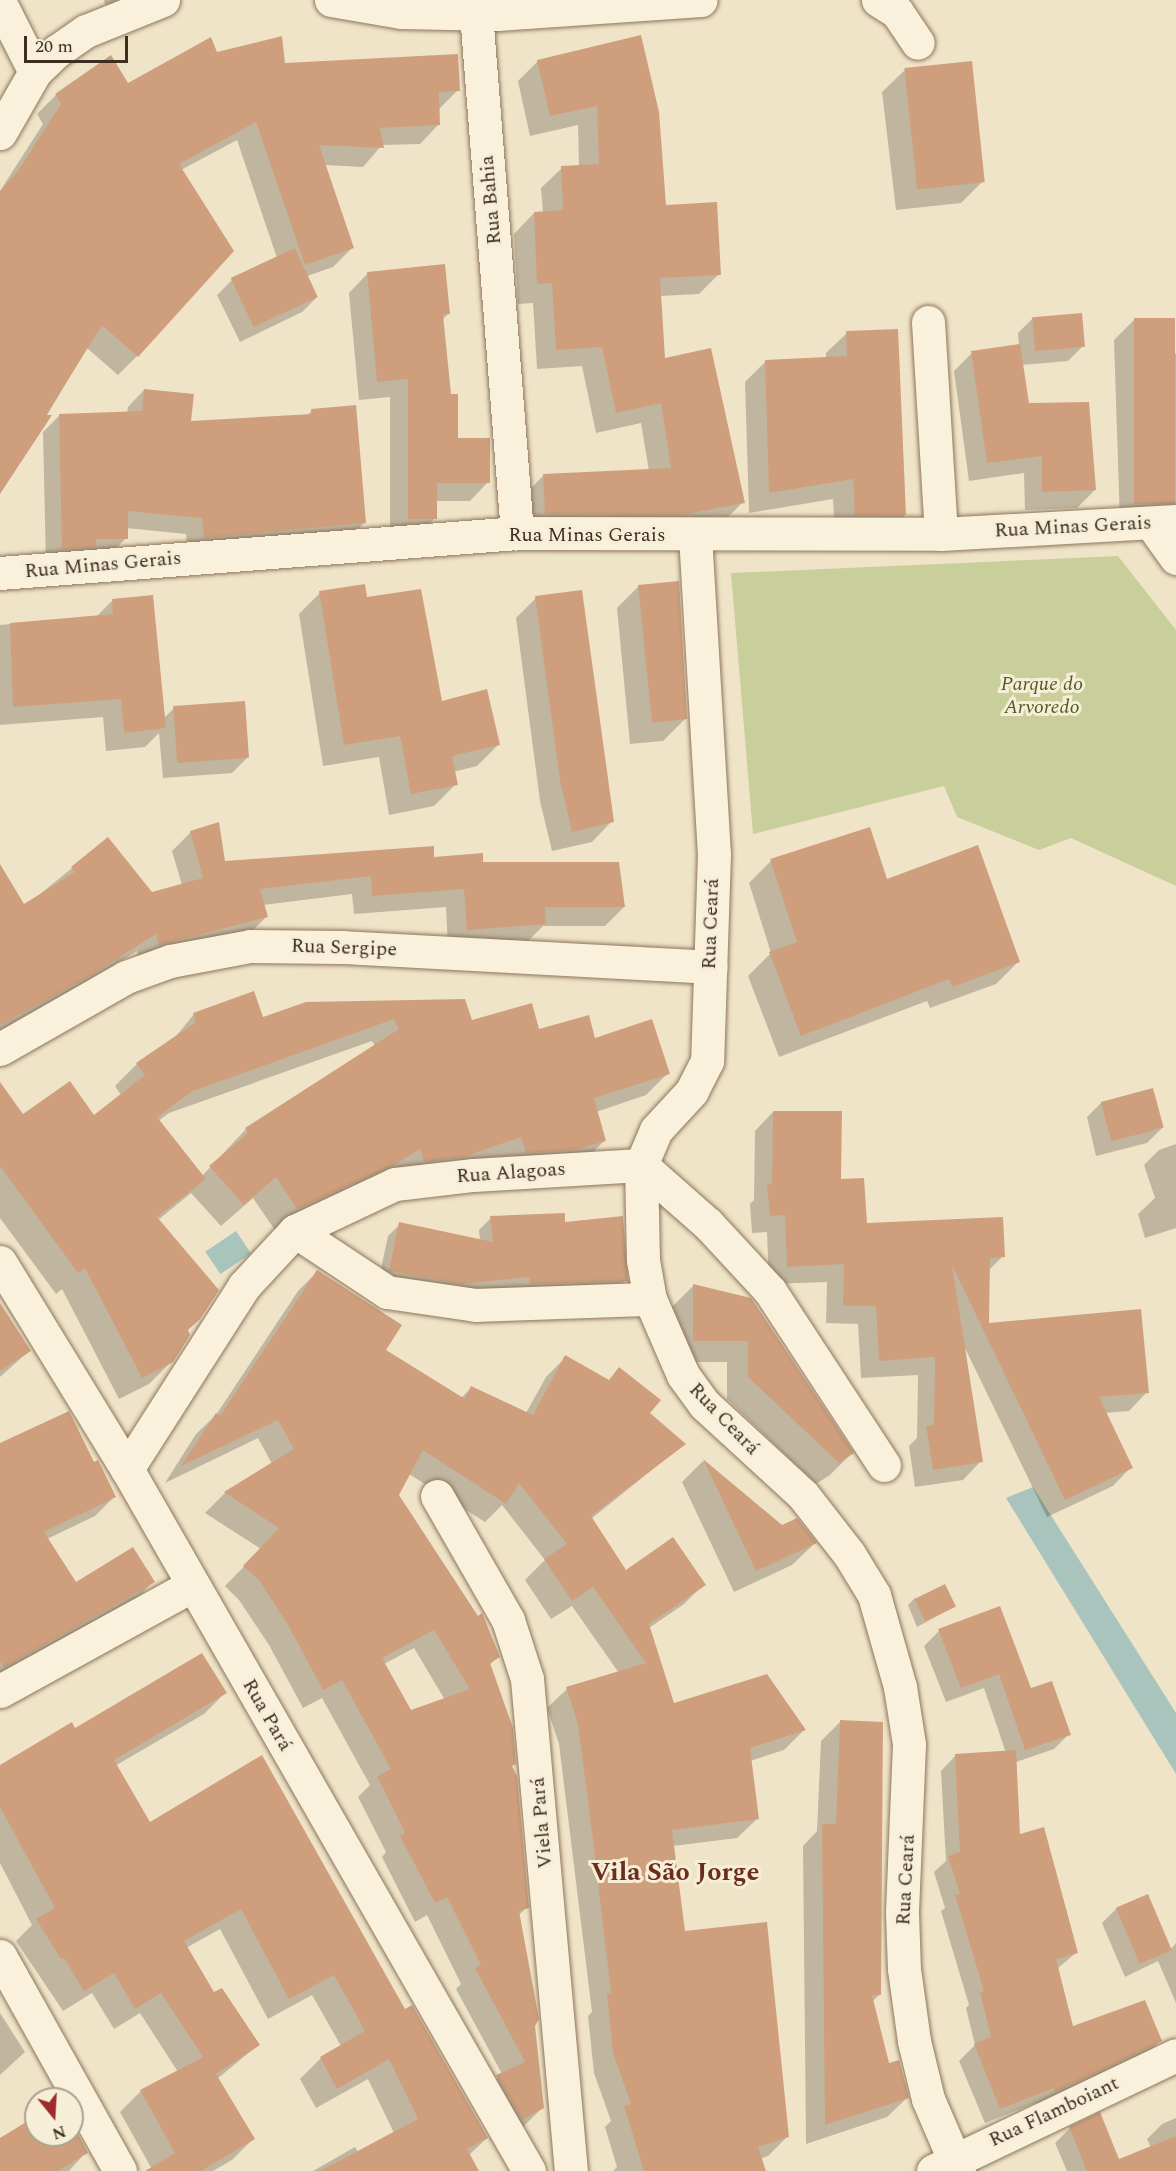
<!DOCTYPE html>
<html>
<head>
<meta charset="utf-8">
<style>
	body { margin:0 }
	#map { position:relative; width:1176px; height:2171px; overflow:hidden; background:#f0e4c8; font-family:Spectral,serif }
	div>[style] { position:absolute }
	.green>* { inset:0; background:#c9cf9b }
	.water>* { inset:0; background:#a9c4bc; transform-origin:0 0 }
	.shadow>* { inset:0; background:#0003 }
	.building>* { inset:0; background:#cf9f7d; transform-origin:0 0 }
	.roads { filter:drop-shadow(0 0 2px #8d765c) drop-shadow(0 0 2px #8d765c) }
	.minor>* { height:33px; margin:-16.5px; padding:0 16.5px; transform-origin:16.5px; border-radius:16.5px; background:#faf1dc }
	span { translate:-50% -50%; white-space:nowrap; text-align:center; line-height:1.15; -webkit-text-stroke:6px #f7eed8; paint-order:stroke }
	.street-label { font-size:20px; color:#3d2e20 }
	.park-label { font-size:20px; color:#4d5a26; font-style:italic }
	.district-label { font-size:26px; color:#6b2e1e; font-weight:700 }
	.north { position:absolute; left:24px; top:2087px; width:60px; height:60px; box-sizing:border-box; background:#f7eed8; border:2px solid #ada18e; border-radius:50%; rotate:162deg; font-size:16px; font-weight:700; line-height:24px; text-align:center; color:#3d2e20 }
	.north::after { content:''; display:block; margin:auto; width:21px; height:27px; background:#9e2a2b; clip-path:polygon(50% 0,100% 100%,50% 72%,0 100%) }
	.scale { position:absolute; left:24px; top:36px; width:104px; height:27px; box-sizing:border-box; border:3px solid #3d2e20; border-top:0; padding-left:8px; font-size:18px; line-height:21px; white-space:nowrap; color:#3d2e20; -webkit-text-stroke:4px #f7eed8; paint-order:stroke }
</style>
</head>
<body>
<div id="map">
	<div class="green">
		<div style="clip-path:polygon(1118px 556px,1176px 630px,1176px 886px,1071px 838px,1039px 850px,957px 817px,944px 786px,753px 834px,731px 573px)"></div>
	</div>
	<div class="water">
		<div style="left:236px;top:1231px;width:27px;height:37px;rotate:56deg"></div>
		<div style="clip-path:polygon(1033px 1487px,1176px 1713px,1176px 1774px,1006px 1498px)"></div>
	</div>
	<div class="shadow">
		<div style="clip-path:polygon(104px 0,130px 0,105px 5px)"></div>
		<div style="clip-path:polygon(640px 37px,665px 206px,719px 274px,699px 294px,659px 296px,663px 359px,743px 502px,723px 522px,525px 534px,523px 496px,544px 475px,649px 471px,641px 423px,596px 433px,582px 366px,537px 369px,533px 303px,518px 304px,514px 234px,534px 213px,543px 213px,541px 188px,562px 168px,579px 167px,578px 125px,530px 136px,518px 81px,538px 61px)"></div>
		<div style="clip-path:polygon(217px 54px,458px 90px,438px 110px,439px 124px,420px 144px,382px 145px,363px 167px,324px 165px,352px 248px,333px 267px,307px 276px,317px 297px,302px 312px,240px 342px,217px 295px,232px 280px,277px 258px,237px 140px,181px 170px,137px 356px,118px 375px,87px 348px,15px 469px,0 483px,0 191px,43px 124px,37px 114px,56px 95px,128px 85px)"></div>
		<div style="clip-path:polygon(905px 70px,983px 181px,961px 203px,896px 210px,882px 92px)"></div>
		<div style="clip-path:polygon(367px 274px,448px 314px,442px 320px,456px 440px,488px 482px,470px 501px,435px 501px,435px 518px,417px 537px,390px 537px,390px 397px,359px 400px,349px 293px)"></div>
		<div style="clip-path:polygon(1033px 318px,1083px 346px,1068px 361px,1022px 365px,1027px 404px,1095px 490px,1077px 508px,1025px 510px,1024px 473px,969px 481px,954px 371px,972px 353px,1019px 346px,1018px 333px)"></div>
		<div style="clip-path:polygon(1134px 320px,1176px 354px,1176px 521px,1120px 523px,1114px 340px)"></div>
		<div style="clip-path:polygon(847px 333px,905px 515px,884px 535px,835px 535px,833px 499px,749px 513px,745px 382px,766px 361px,826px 359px,826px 353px)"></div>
		<div style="clip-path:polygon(144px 390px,189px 423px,307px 416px,312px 410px,364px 523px,348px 539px,188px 554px,186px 534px,126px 528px,126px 538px,110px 555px,46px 565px,43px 432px,59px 416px,127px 413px,128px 407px)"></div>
		<div style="clip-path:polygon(639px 586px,686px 718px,663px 741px,630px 744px,617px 608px)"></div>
		<div style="clip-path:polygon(320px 593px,366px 599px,441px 703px,499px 744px,477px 766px,453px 772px,456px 784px,434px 806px,389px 815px,379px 757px,323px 766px,299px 614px)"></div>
		<div style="clip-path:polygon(536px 598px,612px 821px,592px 842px,552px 851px,540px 801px,516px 618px)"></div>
		<div style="clip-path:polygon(113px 600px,163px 719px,174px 708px,247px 758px,232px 773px,163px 778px,159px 733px,145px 747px,106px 751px,103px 717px,0 725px,0 625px,96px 617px)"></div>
		<div style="clip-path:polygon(191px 832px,223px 862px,433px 858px,482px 863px,624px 907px,605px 926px,543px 926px,526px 943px,448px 948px,446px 907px,354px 914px,352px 894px,263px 905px,266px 917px,247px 936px,140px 963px,137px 951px,0 1033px,0 867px,24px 907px,108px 839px,152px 893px,182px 885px,172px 851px)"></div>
		<div style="clip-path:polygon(771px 861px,886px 881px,1018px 962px,996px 984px,930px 1008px,927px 1001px,779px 1057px,748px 976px,771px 953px,749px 883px)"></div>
		<div style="clip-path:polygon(evenodd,306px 1004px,594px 1040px,668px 1073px,646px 1095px,596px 1112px,604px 1141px,582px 1163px,504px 1175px,275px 1230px,253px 1198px,221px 1226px,191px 1193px,158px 1220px,187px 1331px,172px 1361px,149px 1384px,119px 1399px,62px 1289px,56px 1294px,0 1218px,0 1117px,94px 1117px,121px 1095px,115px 1086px,137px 1064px,173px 1040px,194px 1014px,262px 1019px,306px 1004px,372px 1041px,375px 1046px,246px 1129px,202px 1176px,158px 1121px,169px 1113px,372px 1041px)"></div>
		<div style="clip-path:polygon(1102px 1102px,1162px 1128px,1147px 1143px,1096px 1156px,1087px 1117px)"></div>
		<div style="clip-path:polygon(773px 1112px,839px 1181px,866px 1225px,1003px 1256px,988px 1271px,988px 1325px,1147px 1392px,1129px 1411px,1105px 1413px,1131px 1467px,1113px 1486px,1047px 1517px,964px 1346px,981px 1461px,963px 1480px,915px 1487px,909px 1446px,917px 1438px,918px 1375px,861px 1378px,858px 1324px,826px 1323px,827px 1282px,769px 1284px,767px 1232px,752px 1233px,750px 1204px,754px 1200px,755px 1131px)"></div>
		<div style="clip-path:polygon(1176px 1144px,1176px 1228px,1145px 1238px,1138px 1214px,1155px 1198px,1144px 1165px,1159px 1150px)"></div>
		<div style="clip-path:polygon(491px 1218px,564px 1223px,626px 1280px,614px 1293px,449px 1296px,378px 1283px,388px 1236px,400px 1224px,480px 1241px,479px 1230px)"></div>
		<div style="clip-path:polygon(evenodd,317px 1272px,384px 1350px,461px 1398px,471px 1388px,526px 1413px,546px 1377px,566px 1357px,608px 1381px,620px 1369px,647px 1414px,684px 1444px,591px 1519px,626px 1572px,704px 1584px,684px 1604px,649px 1628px,673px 1705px,804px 1730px,784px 1750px,750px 1761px,757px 1819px,737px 1838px,673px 1846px,683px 1932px,788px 2136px,768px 2156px,755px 2161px,744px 2171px,613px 2171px,617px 2167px,605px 2127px,611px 2121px,594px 2073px,588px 2016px,592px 2012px,559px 1744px,547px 1708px,567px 1689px,619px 1673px,572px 1606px,551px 1619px,525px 1580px,545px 1560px,502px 1505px,485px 1522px,409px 1474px,398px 1495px,498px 1656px,489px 1666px,514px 1764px,511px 1767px,527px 1907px,519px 1915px,543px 2107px,523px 2127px,477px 2096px,502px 2074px,456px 1989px,461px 1984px,427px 1915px,415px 1922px,382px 1857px,386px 1852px,358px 1797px,370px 1785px,322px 1698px,303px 1708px,269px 1645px,239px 1600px,225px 1586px,261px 1549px,205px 1513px,225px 1493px,272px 1464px,258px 1438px,165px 1483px,196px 1434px,216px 1415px,298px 1291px,317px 1272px,414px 1648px,445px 1700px,410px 1712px,384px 1664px,414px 1648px)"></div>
		<div style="clip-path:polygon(694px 1285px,750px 1299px,852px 1453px,830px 1475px,816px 1484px,727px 1399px,727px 1362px,671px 1362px,672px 1307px)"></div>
		<div style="clip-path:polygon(0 1306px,29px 1351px,0 1377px)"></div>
		<div style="clip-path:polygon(0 1445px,93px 1464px,114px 1497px,95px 1516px,47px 1539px,76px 1584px,153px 1582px,134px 1601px,0 1678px)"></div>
		<div style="clip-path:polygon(703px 1461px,781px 1527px,815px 1543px,792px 1565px,734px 1592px,682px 1482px)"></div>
		<div style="clip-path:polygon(915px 1598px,954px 1607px,917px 1627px,908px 1605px)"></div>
		<div style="clip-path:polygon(939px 1631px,1030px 1690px,1069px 1734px,1054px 1749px,1016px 1762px,1019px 1836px,1077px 1952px,1057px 1969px,1072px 2028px,1160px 2041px,1145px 2056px,1040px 2106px,1038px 2102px,985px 2123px,959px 2061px,975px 2045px,966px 2008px,969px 2005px,941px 1911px,945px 1908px,934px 1872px,946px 1861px,941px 1771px,956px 1755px,1006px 1753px,984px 1688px,946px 1702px,924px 1646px)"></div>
		<div style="clip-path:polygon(225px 1693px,204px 1714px,115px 1766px,150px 1824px,404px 2011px,487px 2138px,469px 2155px,477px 2171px,313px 2171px,355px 2147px,358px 2152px,394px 2133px,368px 2079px,316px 2108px,300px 2079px,321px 2058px,341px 2046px,312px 1995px,268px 2019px,220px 1929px,186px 1948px,214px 1994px,258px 2045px,217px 2079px,253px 2139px,232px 2160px,213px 2171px,153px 2171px,120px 2112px,141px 2091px,178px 2072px,140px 2013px,114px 2029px,92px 1993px,63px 2011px,16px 1941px,32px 1925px,0 1863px,0 1767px,75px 1730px)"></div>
		<div style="clip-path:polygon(841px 1721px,880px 1994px,872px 2002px,888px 2065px,907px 2098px,887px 2117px,806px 2144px,803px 1846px,817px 1831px,821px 1741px)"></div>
		<div style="clip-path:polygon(1117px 1908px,1170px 1950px,1176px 1943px,1176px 2003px,1158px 1961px,1125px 1977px,1102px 1923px)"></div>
		<div style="clip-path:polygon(0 2013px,25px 2052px,0 2075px)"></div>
		<div style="clip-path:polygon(36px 2118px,36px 2135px,72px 2135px,72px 2127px,86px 2152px,69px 2171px,0 2171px,0 2140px)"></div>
		<div style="clip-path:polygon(1176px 2118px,1176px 2171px,1067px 2171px,1055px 2143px,1070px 2128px,1119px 2163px,1151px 2148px,1147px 2139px,1162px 2124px)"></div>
	</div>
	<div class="building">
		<div style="clip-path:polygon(641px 35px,659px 112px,666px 205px,717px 202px,721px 275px,660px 278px,665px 358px,711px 348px,745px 503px,681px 515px,545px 514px,543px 474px,671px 468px,661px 403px,616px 413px,602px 347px,556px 350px,552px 283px,537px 284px,534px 212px,563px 210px,561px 166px,599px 164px,597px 106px,550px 116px,537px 60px)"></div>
		<div style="clip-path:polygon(282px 36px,285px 63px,458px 54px,460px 91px,439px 92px,440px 125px,380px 128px,384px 148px,319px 145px,354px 248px,305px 265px,256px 122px,179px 164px,234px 251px,138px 357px,102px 325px,46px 415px,52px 415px,0 494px,0 191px,18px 171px,61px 104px,55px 94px,111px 55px,128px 83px,211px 37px,217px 52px)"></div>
		<div style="left:972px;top:61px;width:122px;height:68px;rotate:84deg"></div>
		<div style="left:295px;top:248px;width:54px;height:71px;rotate:65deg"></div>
		<div style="clip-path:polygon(445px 264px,450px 314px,443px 315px,451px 394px,458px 394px,458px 438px,490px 438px,490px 483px,437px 483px,437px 519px,408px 519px,408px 379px,377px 382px,367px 272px)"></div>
		<div style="left:1082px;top:313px;width:34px;height:50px;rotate:85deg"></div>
		<div style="left:1134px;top:318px;width:41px;height:186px"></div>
		<div style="clip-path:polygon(898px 329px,906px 515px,855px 515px,853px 479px,769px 493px,765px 360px,847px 356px,846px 331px)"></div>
		<div style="clip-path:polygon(1020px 344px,1029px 403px,1089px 402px,1096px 490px,1042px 492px,1042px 456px,987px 463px,971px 351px)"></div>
		<div style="clip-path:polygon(144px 389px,194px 394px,191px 421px,312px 414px,311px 409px,356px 405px,366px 523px,204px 538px,202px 518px,128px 511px,128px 539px,96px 539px,96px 547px,62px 549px,59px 414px,142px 411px)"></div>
		<div style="clip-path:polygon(679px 581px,687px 719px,652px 723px,638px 585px)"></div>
		<div style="clip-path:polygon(365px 584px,367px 597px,421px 589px,442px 701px,487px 689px,500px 745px,452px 756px,458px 785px,411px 794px,400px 736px,344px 745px,319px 591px)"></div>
		<div style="clip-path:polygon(582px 590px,614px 822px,572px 832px,560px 780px,535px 596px)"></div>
		<div style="clip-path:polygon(153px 595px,166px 728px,124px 733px,121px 699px,13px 707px,10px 623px,113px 614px,112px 599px)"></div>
		<div style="left:245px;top:701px;width:57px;height:72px;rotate:86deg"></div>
		<div style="clip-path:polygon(219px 822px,225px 861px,434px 846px,434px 857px,483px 853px,483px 862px,619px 862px,625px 907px,545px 907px,546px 924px,467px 930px,464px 889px,372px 896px,371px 876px,260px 889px,268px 917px,159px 945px,156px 934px,91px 975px,0 1025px,0 864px,24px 904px,75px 872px,71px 867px,108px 837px,152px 892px,203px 878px,190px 831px)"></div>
		<div style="clip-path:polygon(870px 827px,887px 879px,978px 845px,1020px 962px,952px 987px,949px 979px,801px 1036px,769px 952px,797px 942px,770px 859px)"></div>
		<div style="clip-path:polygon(254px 991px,263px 1017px,306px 1002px,465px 999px,472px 1020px,532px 1003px,539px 1029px,589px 1015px,595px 1038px,652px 1019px,670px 1074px,594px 1098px,606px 1141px,574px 1150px,526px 1153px,521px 1137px,463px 1157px,424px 1162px,420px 1149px,394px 1165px,297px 1209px,276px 1177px,244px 1205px,209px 1166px,248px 1133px,245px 1128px,399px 1029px,394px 1019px,193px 1091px,157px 1117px,206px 1179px,157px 1217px,219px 1290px,200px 1319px,188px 1330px,190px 1335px,173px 1362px,142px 1378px,85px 1268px,78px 1273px,0 1166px,0 1082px,23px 1114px,70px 1081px,94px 1115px,145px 1075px,136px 1063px,196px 1022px,193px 1013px)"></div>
		<div style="left:1153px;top:1088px;width:41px;height:54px;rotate:75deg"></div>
		<div style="clip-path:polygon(773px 1111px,842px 1111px,841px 1179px,864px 1178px,867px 1223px,1003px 1217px,1005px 1257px,990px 1258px,989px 1323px,1141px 1309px,1149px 1393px,1099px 1397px,1133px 1468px,1065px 1500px,952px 1265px,983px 1462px,933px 1470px,926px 1426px,934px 1425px,935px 1357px,879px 1361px,876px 1306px,843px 1306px,844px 1264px,787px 1267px,785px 1215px,770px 1216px,767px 1185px,772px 1184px)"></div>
		<div style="clip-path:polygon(565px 1213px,565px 1222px,623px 1216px,628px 1281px,530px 1284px,530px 1277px,462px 1284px,389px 1271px,399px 1222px,493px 1242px,490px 1216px)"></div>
		<div style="clip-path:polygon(evenodd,317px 1270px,402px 1325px,386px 1350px,465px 1399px,471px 1386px,533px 1415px,565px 1355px,609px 1380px,619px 1367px,661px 1400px,650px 1413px,686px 1444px,591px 1516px,626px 1570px,673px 1537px,706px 1585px,649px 1624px,674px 1703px,767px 1674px,806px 1730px,750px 1748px,759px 1819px,672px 1830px,685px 1931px,767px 1922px,789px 2137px,758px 2147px,766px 2171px,644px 2171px,624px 2106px,631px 2104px,613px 2053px,607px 1994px,611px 1993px,593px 1840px,578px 1724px,566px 1687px,646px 1663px,593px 1587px,572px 1601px,544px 1559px,567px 1544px,519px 1483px,506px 1504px,423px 1450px,399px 1495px,478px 1616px,482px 1613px,500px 1657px,490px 1663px,513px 1728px,516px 1764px,512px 1766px,517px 1776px,529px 1908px,519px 1911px,539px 2019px,535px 2026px,544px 2108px,522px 2120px,496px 2075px,525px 2062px,475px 1968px,481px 1965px,447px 1897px,435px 1903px,400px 1836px,405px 1833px,377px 1776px,391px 1769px,342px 1680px,323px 1690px,288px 1625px,259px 1580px,243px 1566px,279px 1528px,224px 1492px,294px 1449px,278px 1420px,181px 1466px,216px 1413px,220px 1416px,317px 1270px,434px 1630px,470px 1689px,411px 1710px,382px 1658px,434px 1630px)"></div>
		<div style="clip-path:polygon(693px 1284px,751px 1298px,854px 1453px,839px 1463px,748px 1377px,748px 1341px,693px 1341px)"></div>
		<div style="clip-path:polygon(0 1303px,31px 1351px,0 1371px)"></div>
		<div style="clip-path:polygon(69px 1411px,94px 1462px,98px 1460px,116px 1497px,44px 1532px,76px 1582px,133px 1547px,155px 1582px,4px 1667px,0 1661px,0 1443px)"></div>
		<div style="clip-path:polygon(703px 1459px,782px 1525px,797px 1518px,817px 1543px,756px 1571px)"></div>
		<div style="left:945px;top:1584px;width:25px;height:34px;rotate:64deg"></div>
		<div style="clip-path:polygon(1000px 1606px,1031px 1688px,1052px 1681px,1071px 1735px,1025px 1750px,999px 1674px,961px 1688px,938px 1629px)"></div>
		<div style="clip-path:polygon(202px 1653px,227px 1693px,114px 1760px,150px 1822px,262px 1755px,405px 2009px,412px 2005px,488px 2138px,467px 2149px,479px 2171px,320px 2171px,418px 2119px,389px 2059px,337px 2089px,320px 2057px,365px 2031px,334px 1975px,289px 1999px,241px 1909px,184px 1941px,214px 1992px,222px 1988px,260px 2045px,216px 2074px,255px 2139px,201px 2171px,145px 2171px,175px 2153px,140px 2090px,203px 2057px,161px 1993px,135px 2009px,114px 1973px,84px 1991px,64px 1958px,61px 1959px,36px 1919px,55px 1908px,0 1807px,0 1765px,72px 1722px,75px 1728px)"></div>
		<div style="clip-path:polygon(840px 1720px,883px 1722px,881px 1995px,872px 1995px,889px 2063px,899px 2060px,909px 2098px,825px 2125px,822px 1824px,836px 1824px)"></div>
		<div style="clip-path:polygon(1016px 1750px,1020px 1834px,1044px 1827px,1078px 1953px,1056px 1959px,1073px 2026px,1145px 2000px,1162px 2041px,1055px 2092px,1054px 2088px,1000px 2109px,974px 2044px,991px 2037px,980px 1992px,984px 1991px,955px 1895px,960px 1894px,948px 1856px,960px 1852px,955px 1754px)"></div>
		<div style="left:1148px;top:1894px;width:61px;height:35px;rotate:67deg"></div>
		<div style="clip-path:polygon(1100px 2112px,1119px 2159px,1176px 2136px,1176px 2171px,1087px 2171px,1069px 2127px)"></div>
		<div style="clip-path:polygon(36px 2116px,36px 2135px,72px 2135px,72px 2123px,88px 2153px,58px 2171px,0 2171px,0 2138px)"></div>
	</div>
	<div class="roads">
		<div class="minor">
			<div style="left:331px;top:0;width:71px;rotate:9.7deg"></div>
			<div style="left:401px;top:12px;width:96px;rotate:1.2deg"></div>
			<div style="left:497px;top:14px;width:204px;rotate:-3.9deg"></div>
			<div style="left:878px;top:0;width:22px;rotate:32deg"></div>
			<div style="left:897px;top:12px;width:37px;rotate:56deg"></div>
			<div style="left:0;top:3px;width:77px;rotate:63.1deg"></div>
			<div style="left:476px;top:13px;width:522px;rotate:85.49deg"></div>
			<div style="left:0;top:133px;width:70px;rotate:-60.2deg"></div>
			<div style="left:35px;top:72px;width:30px;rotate:-44deg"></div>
			<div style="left:57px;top:51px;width:35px;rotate:-35deg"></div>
			<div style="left:86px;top:31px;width:83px;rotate:-21.9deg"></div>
			<div style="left:928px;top:322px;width:212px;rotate:86.5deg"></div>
			<div style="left:1151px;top:523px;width:43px;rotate:54.5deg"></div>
			<div style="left:695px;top:535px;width:320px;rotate:86.6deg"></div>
			<div style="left:714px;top:854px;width:207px;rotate:91.9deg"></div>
			<div style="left:707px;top:1061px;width:34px;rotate:117deg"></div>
			<div style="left:692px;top:1091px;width:53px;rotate:132.7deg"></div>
			<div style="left:656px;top:1130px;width:38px;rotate:113deg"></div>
			<div style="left:641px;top:1165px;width:95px;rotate:88.8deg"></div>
			<div style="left:643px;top:1260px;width:40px;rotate:80deg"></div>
			<div style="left:650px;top:1299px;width:83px;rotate:66.5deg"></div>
			<div style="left:683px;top:1375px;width:36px;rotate:54deg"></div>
			<div style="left:704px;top:1404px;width:134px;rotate:42.6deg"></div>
			<div style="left:803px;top:1495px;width:75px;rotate:52.1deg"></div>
			<div style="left:849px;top:1554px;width:48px;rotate:58.6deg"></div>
			<div style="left:874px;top:1595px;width:96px;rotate:74.2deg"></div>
			<div style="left:900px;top:1687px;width:58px;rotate:81deg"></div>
			<div style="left:909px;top:1744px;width:169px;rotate:92.4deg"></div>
			<div style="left:902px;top:1913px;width:56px;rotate:88deg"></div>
			<div style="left:904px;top:1969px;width:73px;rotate:82.1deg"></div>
			<div style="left:914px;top:2041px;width:60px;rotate:76.4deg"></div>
			<div style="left:928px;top:2099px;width:78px;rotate:66.7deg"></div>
			<div style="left:0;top:573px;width:519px;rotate:-4.42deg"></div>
			<div style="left:517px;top:533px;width:424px;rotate:0.1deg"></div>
			<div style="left:941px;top:534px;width:235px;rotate:-3.2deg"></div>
			<div style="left:0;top:1049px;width:145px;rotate:-29.7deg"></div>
			<div style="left:126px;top:977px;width:47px;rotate:-20deg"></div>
			<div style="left:170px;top:961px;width:81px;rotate:-10.6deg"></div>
			<div style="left:250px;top:946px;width:92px;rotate:0.6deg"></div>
			<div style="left:342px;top:947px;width:369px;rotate:3.1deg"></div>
			<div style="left:295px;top:1231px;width:110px;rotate:33.5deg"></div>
			<div style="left:387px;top:1292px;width:90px;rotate:8.3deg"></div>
			<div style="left:476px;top:1305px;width:174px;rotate:-2deg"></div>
			<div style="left:0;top:1262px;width:243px;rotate:58.5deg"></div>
			<div style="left:127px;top:1469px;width:809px;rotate:60.2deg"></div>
			<div style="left:127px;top:1469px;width:217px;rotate:-57.4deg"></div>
			<div style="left:244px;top:1286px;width:75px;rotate:-47.2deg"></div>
			<div style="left:295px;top:1231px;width:110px;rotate:-25.2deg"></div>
			<div style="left:395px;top:1184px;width:79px;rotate:-6.6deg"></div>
			<div style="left:473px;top:1175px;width:168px;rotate:-3.4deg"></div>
			<div style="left:641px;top:1165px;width:89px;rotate:41.4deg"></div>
			<div style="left:708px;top:1224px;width:91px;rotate:47.2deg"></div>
			<div style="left:770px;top:1291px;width:208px;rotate:56.8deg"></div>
			<div style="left:437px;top:1496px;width:143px;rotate:60.2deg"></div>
			<div style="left:508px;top:1620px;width:62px;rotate:72.1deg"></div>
			<div style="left:527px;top:1679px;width:494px;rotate:84.9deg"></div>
			<div style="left:0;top:1691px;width:220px;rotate:-28.8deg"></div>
			<div style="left:0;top:1956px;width:246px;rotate:60.8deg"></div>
			<div style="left:933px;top:2171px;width:269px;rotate:-25.5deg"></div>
		</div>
	</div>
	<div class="street-label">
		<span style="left:491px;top:200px;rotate:-95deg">Rua Bahia</span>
		<span style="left:1073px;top:527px;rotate:-3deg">Rua Minas Gerais</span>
		<span style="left:587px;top:535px">Rua Minas Gerais</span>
		<span style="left:103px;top:565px;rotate:-5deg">Rua Minas Gerais</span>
		<span style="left:711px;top:924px;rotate:-88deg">Rua Ceará</span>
		<span style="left:344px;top:948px;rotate:2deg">Rua Sergipe</span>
		<span style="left:511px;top:1173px;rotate:-4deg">Rua Alagoas</span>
		<span style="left:724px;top:1419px;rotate:46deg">Rua Ceará</span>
		<span style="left:267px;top:1715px;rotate:60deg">Rua Pará</span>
		<span style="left:542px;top:1823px;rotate:-95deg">Viela Pará</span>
		<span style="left:906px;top:1880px;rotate:-87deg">Rua Ceará</span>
		<span style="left:1054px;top:2112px;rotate:-25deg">Rua Flamboiant</span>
	</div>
	<div class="park-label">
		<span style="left:1042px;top:696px">Parque do<br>Arvoredo</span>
	</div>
	<div class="district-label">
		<span style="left:675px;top:1873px">Vila São Jorge</span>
	</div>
	<div class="north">N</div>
	<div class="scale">20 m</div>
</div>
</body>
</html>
